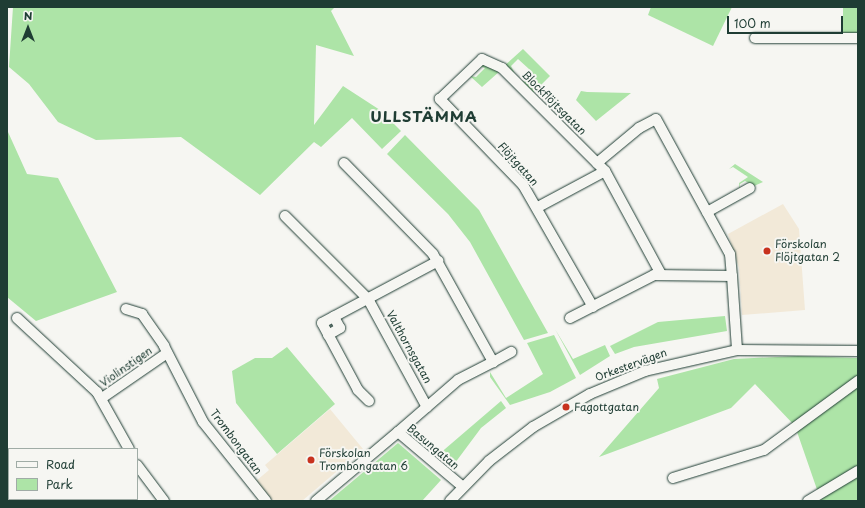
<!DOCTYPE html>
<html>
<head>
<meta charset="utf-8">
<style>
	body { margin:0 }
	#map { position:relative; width:865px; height:508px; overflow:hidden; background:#f6f6f2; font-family:"Playpen Sans",sans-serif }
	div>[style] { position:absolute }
	.built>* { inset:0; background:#f2e9d8 }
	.green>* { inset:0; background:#ade4a7; transform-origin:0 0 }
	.stream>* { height:2.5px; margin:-1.25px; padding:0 1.25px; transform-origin:1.25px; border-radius:1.25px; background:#88d7e6 }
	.roads { filter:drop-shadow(0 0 1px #1f3d34) drop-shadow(0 0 1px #1f3d34) }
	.minor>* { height:10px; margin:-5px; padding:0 5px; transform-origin:5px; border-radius:5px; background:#f6f6f2 }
	.dots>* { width:11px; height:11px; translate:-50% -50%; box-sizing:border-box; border:2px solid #f6f6f2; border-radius:50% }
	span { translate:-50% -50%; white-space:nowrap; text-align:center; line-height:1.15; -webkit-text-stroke:4px #f6f6f2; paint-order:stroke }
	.street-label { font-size:11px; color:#1f3d34 }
	.poi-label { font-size:11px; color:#1f3d34 }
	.left { translate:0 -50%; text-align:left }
	.district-label { font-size:15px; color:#1f3d34; font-weight:700; letter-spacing:1px }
	.frame { position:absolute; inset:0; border:8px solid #1f3d34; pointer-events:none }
	.legend { position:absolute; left:8px; top:448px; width:130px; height:52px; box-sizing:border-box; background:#f6f6f2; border:1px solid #a0aca6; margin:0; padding:5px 7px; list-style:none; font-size:12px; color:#1f3d34 }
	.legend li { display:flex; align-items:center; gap:8px; height:20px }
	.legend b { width:20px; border:1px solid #a0aca6 }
	.north { position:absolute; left:8px; top:8px; width:40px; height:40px; -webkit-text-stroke:3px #f6f6f2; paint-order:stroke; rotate:0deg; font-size:11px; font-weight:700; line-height:16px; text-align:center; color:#1f3d34 }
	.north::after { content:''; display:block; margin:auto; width:14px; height:18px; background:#1f3d34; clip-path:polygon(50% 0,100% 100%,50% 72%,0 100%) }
	.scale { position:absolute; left:727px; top:16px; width:116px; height:18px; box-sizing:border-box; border:2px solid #1f3d34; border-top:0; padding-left:5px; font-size:12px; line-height:14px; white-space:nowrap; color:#1f3d34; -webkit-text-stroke:3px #f6f6f2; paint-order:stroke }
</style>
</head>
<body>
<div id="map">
	<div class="built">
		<div style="clip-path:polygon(783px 204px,799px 229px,805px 310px,742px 315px,739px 268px,728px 234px)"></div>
		<div style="clip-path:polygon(330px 409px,363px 449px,302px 501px,273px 501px,256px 481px,269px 470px,265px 465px)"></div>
	</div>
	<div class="green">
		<div style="clip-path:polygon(13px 7px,335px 7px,331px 11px,354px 56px,316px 45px,314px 125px,343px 86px,380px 110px,401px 131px,382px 149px,352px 118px,321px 147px,314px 142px,260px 195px,181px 137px,96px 140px,58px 122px,29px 84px,9px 67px)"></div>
		<div style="clip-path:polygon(651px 7px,732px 7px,713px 46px,648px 15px)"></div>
		<div style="left:843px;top:7px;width:15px;height:28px"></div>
		<div style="clip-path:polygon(523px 49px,550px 76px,532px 94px,519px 79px,525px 82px,533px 74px,529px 69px,518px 59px,511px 66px,515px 74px,504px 66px)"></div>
		<div style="clip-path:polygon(483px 64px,500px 71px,482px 87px,470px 76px,476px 77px,485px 68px,479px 66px)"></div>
		<div style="clip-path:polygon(581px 91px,587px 92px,631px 93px,596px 121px,576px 100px)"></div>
		<div style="clip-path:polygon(8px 132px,27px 174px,58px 178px,117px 292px,36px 321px,7px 297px)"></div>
		<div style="clip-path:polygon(405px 135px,479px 210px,548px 333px,524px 340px,470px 242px,448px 214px,387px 154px)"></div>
		<div style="clip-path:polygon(735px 164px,763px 182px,754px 186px,745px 181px,740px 184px,740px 190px,739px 183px,748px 177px,733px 167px,729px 169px)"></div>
		<div style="clip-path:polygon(725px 316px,727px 331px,634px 347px,615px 354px,610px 346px,658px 322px)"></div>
		<div style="clip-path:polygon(555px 329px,573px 359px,605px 345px,610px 356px,580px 375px)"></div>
		<div style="clip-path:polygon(554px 335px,576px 378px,550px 392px,510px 405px,490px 377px,490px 372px,506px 398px,543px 374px,527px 343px)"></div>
		<div style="clip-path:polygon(287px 347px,335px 404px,277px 454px,236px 403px,232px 371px,255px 358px,272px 358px)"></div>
		<div style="clip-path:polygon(798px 356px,858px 358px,858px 501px,821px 501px,795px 426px,755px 384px,731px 408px,599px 457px,659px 388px,657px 379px,734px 359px)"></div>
		<div style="clip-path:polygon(501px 401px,506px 408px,481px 428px,452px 467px,438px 455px)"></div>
		<div style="clip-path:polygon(398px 443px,441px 480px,422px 501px,329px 501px)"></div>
	</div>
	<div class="stream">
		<div style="left:7px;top:478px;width:4px;rotate:56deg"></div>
		<div style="left:21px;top:499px;width:3px;rotate:45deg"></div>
	</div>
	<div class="roads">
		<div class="minor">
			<div style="left:755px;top:38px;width:103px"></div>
			<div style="left:344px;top:163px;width:127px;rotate:45.6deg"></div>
			<div style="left:433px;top:254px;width:124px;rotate:60.9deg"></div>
			<div style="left:493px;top:362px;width:39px;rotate:153deg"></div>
			<div style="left:458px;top:380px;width:79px;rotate:139.1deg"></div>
			<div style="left:597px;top:163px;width:55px;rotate:-39.8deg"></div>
			<div style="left:639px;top:128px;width:19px;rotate:-28deg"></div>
			<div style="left:656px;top:119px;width:154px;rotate:61.3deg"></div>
			<div style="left:730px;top:254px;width:22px;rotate:85deg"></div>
			<div style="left:538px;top:207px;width:76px;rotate:-28.2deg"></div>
			<div style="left:605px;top:171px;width:117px;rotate:61.5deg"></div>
			<div style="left:707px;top:212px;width:49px;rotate:-29.2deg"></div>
			<div style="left:285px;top:216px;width:117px;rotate:45deg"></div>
			<div style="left:368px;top:299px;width:123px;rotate:61.4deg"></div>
			<div style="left:593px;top:307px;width:141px;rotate:-119.8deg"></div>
			<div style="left:523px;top:185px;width:120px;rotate:-134deg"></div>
			<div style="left:440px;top:99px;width:58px;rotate:-43.6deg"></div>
			<div style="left:482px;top:59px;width:22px;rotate:24deg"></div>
			<div style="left:502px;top:68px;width:146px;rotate:45deg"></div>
			<div style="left:126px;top:309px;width:17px;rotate:17deg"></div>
			<div style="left:142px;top:314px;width:39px;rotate:55deg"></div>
			<div style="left:164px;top:346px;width:85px;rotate:62.8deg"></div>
			<div style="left:203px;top:422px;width:101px;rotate:51.4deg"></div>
			<div style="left:17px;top:318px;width:109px;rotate:42.8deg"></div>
			<div style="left:97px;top:392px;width:65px;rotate:60.7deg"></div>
			<div style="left:570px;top:318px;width:94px;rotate:-27.1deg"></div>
			<div style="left:654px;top:275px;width:78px;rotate:0.7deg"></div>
			<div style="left:732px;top:276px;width:74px;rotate:86.1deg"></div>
			<div style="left:328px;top:335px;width:14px;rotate:-30deg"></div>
			<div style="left:340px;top:328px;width:13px;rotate:-119deg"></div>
			<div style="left:493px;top:362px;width:21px;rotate:-29deg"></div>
			<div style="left:102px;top:398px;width:79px;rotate:-34.7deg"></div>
			<div style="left:369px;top:401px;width:16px;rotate:-135deg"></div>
			<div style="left:358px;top:390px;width:76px;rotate:-118.2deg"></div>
			<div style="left:322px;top:323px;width:132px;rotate:-28.1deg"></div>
			<div style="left:137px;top:465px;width:45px;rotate:53.1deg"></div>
			<div style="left:673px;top:478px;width:95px;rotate:-17.1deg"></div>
			<div style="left:764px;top:450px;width:117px;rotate:-36.3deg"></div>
			<div style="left:316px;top:501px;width:107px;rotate:-40.1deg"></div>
			<div style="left:398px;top:432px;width:84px;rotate:40.2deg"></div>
			<div style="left:450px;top:501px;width:56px;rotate:-45.7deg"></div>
			<div style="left:489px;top:461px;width:56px;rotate:-37.7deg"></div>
			<div style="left:533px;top:427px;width:66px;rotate:-30.1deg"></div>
			<div style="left:590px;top:394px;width:60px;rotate:-22.7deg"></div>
			<div style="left:645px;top:371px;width:94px;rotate:-12.9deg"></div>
			<div style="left:737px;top:350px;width:121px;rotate:0.5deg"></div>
			<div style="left:808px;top:501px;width:58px;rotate:-31deg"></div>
		</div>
	</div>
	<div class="dots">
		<div style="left:767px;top:251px;background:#c8321e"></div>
		<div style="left:566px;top:407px;background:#c8321e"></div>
		<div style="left:311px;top:460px;background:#c8321e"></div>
	</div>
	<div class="street-label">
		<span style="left:554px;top:103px;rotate:45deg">Blockflöjtsgatan</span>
		<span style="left:518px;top:164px;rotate:48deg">Flöjtgatan</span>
		<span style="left:409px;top:347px;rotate:61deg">Valthornsgatan</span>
		<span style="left:631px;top:365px;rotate:-20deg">Orkestervägen</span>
		<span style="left:126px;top:367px;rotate:-35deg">Violinstigen</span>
		<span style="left:236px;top:442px;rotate:53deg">Trombongatan</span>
		<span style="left:433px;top:447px;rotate:40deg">Basungatan</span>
	</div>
	<div class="poi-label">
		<span class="left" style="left:775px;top:251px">Förskolan<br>Flöjtgatan 2</span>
		<span class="left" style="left:574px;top:407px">Fagottgatan</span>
		<span class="left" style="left:319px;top:460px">Förskolan<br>Trombongatan 6</span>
	</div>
	<div class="district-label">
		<span style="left:424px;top:116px">ULLSTÄMMA</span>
	</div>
	<div class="frame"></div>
	<ul class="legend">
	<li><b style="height:5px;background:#f6f6f2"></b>Road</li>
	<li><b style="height:11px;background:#ade4a7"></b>Park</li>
	</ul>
	<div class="north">N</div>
	<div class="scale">100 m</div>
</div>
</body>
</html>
